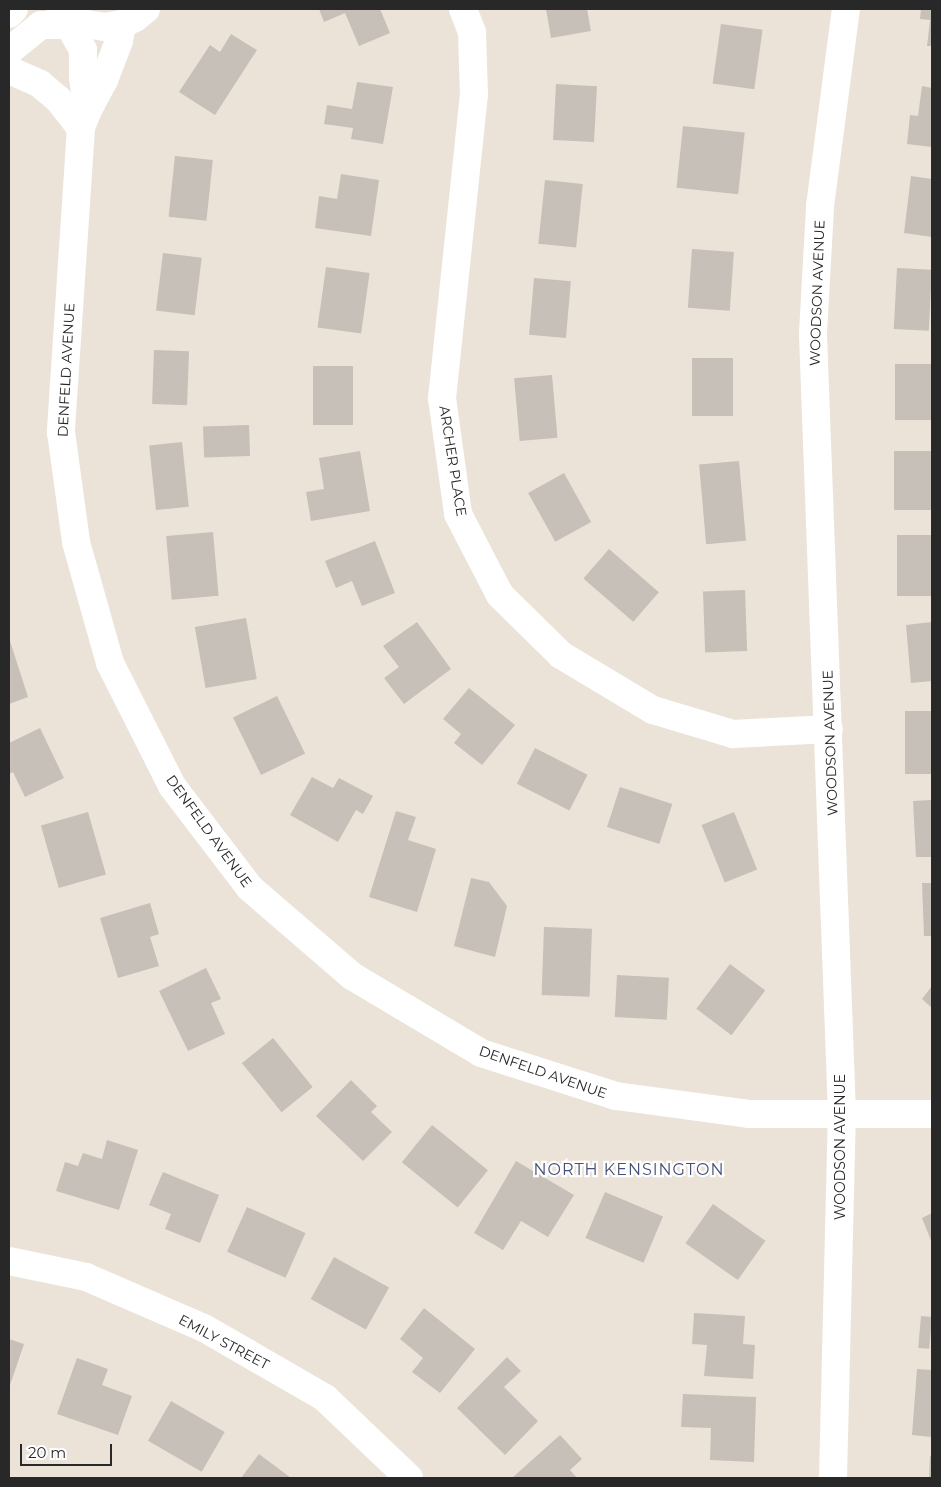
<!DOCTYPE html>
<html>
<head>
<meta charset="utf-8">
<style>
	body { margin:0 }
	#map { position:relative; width:941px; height:1487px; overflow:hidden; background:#ebe3d8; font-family:Montserrat,sans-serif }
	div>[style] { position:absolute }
	.building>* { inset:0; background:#c6c0b8; transform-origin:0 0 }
	.street>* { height:28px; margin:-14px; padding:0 14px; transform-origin:14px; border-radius:14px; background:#fff }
	.secondary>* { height:28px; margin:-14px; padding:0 14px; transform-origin:14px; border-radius:14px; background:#fff }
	span { translate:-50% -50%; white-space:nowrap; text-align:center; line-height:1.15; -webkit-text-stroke:4.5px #fff; paint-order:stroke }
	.street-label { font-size:14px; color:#282828 }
	.quarter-label { font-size:16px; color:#46507a; letter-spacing:1px }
	.frame { position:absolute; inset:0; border:10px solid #282828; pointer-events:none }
	.scale { position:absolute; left:20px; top:1444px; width:92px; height:22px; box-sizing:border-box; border:2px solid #282828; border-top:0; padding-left:6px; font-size:15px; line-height:18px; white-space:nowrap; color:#282828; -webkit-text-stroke:4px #fff; paint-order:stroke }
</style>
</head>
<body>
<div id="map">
	<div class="building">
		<div style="clip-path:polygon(319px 9px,380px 9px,390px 33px,359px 46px,345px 13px,324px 22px)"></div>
		<div style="clip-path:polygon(546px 9px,587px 9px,591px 31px,551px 38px)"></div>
		<div style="clip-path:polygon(921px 9px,932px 9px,932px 46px,927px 46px,930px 20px,920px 19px)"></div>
		<div style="left:721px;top:24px;width:42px;height:60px;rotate:8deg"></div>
		<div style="clip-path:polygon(231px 34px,257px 50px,215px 115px,179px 92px,210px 45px,220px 52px)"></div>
		<div style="clip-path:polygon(357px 82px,393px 87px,383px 144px,351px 139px,353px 128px,324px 124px,327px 105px,352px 109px)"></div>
		<div style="left:556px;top:84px;width:41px;height:56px;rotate:3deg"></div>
		<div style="clip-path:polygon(922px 86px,932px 88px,932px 147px,907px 144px,910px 115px,918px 116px)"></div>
		<div style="left:683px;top:126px;width:62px;height:62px;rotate:6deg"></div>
		<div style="left:175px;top:156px;width:38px;height:61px;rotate:6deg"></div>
		<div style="clip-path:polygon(341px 174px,379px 180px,371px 236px,315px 228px,319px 196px,337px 199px)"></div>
		<div style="clip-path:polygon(911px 176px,932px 179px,932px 237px,904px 233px)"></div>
		<div style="left:545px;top:180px;width:38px;height:64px;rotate:6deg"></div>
		<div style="left:692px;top:249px;width:42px;height:59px;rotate:4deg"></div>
		<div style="left:163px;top:253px;width:39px;height:58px;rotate:7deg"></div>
		<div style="left:326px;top:267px;width:44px;height:61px;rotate:8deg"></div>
		<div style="left:897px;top:268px;width:35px;height:61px;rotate:3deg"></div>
		<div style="left:534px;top:278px;width:37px;height:57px;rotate:5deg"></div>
		<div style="left:154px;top:350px;width:35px;height:54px;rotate:2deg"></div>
		<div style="left:692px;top:358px;width:41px;height:58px"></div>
		<div style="left:932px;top:364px;width:56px;height:37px;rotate:90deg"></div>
		<div style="left:313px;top:366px;width:40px;height:59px"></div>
		<div style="left:552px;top:375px;width:63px;height:38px;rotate:85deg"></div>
		<div style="left:249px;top:425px;width:31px;height:46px;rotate:88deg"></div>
		<div style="left:182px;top:442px;width:65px;height:33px;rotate:84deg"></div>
		<div style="clip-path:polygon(360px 451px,370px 511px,311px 521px,306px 492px,324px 489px,319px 458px)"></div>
		<div style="left:932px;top:451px;width:59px;height:38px;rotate:90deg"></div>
		<div style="left:739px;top:461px;width:80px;height:40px;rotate:85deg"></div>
		<div style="left:564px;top:473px;width:56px;height:41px;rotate:61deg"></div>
		<div style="left:213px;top:532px;width:64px;height:47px;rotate:85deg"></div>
		<div style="left:932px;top:535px;width:61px;height:35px;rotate:90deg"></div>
		<div style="clip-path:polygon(375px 541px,395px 593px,362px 606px,352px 581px,336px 588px,325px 561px)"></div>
		<div style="left:609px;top:549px;width:66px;height:39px;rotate:41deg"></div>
		<div style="left:745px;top:590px;width:61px;height:42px;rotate:88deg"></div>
		<div style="left:246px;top:618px;width:62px;height:52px;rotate:80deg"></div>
		<div style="clip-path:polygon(417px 622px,451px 669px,404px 704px,384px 678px,399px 667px,383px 646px)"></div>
		<div style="clip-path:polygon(932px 622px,932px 681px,911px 683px,906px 625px)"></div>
		<div style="clip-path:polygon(9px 638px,28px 697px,9px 704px)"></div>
		<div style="clip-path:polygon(469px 688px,515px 725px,482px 765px,454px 743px,461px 734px,443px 719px)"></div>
		<div style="left:277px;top:696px;width:64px;height:49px;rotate:64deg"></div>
		<div style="left:905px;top:711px;width:27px;height:63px"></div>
		<div style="clip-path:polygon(40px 728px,64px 778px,25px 797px,13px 772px,9px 774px,9px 743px)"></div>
		<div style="left:535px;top:748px;width:59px;height:40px;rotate:27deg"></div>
		<div style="clip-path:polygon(312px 777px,333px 788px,339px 778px,373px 796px,363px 814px,356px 810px,338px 842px,290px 815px)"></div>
		<div style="left:620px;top:787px;width:55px;height:42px;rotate:18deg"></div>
		<div style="clip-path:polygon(932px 800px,932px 857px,916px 857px,913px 801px)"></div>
		<div style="clip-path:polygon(396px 811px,416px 817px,408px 840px,436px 849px,417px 912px,369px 897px)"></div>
		<div style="left:88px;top:812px;width:65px;height:49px;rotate:74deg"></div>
		<div style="left:734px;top:812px;width:62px;height:35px;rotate:68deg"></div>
		<div style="clip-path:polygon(471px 878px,489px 882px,507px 906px,495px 957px,454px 946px)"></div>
		<div style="clip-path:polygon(922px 883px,932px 883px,932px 936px,924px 936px)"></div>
		<div style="clip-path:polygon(150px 903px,159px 934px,150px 937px,159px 966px,118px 978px,100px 918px)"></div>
		<div style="left:544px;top:927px;width:48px;height:68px;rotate:2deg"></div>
		<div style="left:730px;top:964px;width:44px;height:56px;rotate:37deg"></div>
		<div style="clip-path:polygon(206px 968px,221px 999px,211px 1003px,225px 1034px,188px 1051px,159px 991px)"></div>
		<div style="left:617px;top:975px;width:52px;height:42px;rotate:3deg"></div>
		<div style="clip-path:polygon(932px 986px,932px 1008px,922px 999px)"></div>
		<div style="left:273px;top:1038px;width:63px;height:40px;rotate:51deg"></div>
		<div style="clip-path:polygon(351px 1080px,377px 1106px,371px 1112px,392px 1132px,363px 1161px,316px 1116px)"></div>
		<div style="left:432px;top:1125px;width:72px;height:48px;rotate:39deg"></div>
		<div style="clip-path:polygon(107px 1140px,138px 1150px,119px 1210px,56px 1191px,65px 1162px,78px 1166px,83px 1153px,102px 1159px)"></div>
		<div style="clip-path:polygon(516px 1161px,574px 1195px,548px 1237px,521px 1221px,503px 1250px,474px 1233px)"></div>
		<div style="clip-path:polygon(163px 1172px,219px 1195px,200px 1243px,165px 1229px,171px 1214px,149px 1205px)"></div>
		<div style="left:605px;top:1192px;width:63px;height:50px;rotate:23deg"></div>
		<div style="left:713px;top:1204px;width:64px;height:48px;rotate:35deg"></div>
		<div style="left:247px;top:1207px;width:64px;height:49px;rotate:24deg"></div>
		<div style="clip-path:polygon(932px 1213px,932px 1243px,922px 1218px)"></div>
		<div style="left:334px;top:1257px;width:63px;height:48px;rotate:29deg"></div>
		<div style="clip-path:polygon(424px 1308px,475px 1349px,440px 1393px,412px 1372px,423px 1358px,400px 1339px)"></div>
		<div style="clip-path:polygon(694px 1313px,745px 1316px,743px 1344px,755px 1345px,753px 1379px,704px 1376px,707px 1345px,692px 1344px)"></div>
		<div style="left:921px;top:1316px;width:11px;height:32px;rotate:5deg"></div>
		<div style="clip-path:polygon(9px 1339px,24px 1344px,9px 1388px)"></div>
		<div style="clip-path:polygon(507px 1357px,521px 1371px,504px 1387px,538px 1421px,505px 1455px,457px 1408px)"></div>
		<div style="clip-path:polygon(77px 1358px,108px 1369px,102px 1385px,132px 1396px,118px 1435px,57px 1414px)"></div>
		<div style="clip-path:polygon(917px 1369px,932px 1370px,932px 1437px,912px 1435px)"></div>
		<div style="clip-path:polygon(683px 1394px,756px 1397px,754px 1462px,710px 1460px,711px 1428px,681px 1427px)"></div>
		<div style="left:171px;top:1401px;width:62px;height:46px;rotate:30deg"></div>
		<div style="clip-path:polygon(560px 1435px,582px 1459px,570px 1470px,577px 1478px,512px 1478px)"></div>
		<div style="clip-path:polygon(259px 1454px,291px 1478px,241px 1478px)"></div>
		<div style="clip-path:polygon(930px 1456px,932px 1456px,932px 1478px,929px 1478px)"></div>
	</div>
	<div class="street">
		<div style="left:463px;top:9px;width:25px;rotate:69deg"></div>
		<div style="left:472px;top:32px;width:62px;rotate:88.2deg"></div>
		<div style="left:474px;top:94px;width:306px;rotate:96deg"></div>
		<div style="left:442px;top:398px;width:117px;rotate:82.1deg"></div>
		<div style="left:458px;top:514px;width:91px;rotate:62.6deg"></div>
		<div style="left:500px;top:595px;width:86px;rotate:44.5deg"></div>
		<div style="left:561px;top:655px;width:107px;rotate:30.9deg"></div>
		<div style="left:653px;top:710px;width:84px;rotate:16.7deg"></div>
		<div style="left:733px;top:734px;width:96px;rotate:-3deg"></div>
		<div style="left:9px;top:1261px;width:79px;rotate:11.7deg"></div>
		<div style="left:86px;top:1277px;width:129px;rotate:23.4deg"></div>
		<div style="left:204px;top:1328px;width:140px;rotate:30deg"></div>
		<div style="left:325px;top:1398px;width:116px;rotate:43.6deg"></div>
		<div style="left:833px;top:1478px;width:364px;rotate:-88.6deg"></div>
		<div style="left:842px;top:1114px;width:782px;rotate:-92.13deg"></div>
		<div style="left:813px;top:333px;width:127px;rotate:-86.8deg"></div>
		<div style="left:820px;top:206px;width:199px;rotate:-82.5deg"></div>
	</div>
	<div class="secondary">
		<div style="left:60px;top:9px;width:47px;rotate:60.7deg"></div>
		<div style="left:83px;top:50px;width:27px;rotate:90deg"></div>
		<div style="left:83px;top:77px;width:35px;rotate:83deg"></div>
		<div style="left:61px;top:9px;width:13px;rotate:39deg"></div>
		<div style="left:71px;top:17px;width:17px;rotate:25deg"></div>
		<div style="left:86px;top:24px;width:18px;rotate:9deg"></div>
		<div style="left:104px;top:27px;width:18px;rotate:-9deg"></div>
		<div style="left:122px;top:24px;width:14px;rotate:-25deg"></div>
		<div style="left:135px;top:18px;width:14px;rotate:-39deg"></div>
		<div style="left:9px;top:14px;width:7px;rotate:-45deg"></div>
		<div style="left:122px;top:24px;width:17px;rotate:100deg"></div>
		<div style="left:119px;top:41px;width:42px;rotate:111deg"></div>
		<div style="left:104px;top:80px;width:36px;rotate:118deg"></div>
		<div style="left:87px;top:112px;width:17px;rotate:111deg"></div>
		<div style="left:81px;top:128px;width:305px;rotate:93.8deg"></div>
		<div style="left:61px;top:432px;width:111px;rotate:82.2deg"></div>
		<div style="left:76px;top:542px;width:126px;rotate:74.3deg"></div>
		<div style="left:110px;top:663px;width:138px;rotate:63.2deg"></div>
		<div style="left:172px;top:786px;width:128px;rotate:52.6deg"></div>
		<div style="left:250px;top:888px;width:135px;rotate:40.8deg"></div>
		<div style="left:352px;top:976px;width:150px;rotate:30.8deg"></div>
		<div style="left:481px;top:1053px;width:142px;rotate:17.7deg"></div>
		<div style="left:616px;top:1096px;width:134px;rotate:7.7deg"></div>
		<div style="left:749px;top:1114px;width:183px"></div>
		<div style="left:9px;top:51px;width:41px;rotate:-39.1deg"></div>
		<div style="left:41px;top:25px;width:42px"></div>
		<div style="left:9px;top:70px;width:34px;rotate:24deg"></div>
		<div style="left:40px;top:84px;width:23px;rotate:40deg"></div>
		<div style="left:58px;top:99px;width:37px;rotate:52deg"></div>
	</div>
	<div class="street-label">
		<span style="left:817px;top:293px;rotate:-88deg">WOODSON AVENUE</span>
		<span style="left:66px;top:370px;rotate:-87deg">DENFELD AVENUE</span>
		<span style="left:453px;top:461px;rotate:81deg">ARCHER PLACE</span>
		<span style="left:830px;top:743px;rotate:-92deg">WOODSON AVENUE</span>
		<span style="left:209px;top:831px;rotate:54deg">DENFELD AVENUE</span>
		<span style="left:543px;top:1072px;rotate:19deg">DENFELD AVENUE</span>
		<span style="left:840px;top:1147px;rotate:-90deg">WOODSON AVENUE</span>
		<span style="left:224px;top:1342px;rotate:28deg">EMILY STREET</span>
	</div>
	<div class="quarter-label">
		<span style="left:629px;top:1170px">NORTH KENSINGTON</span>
	</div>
	<div class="frame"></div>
	<div class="scale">20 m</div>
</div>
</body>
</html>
